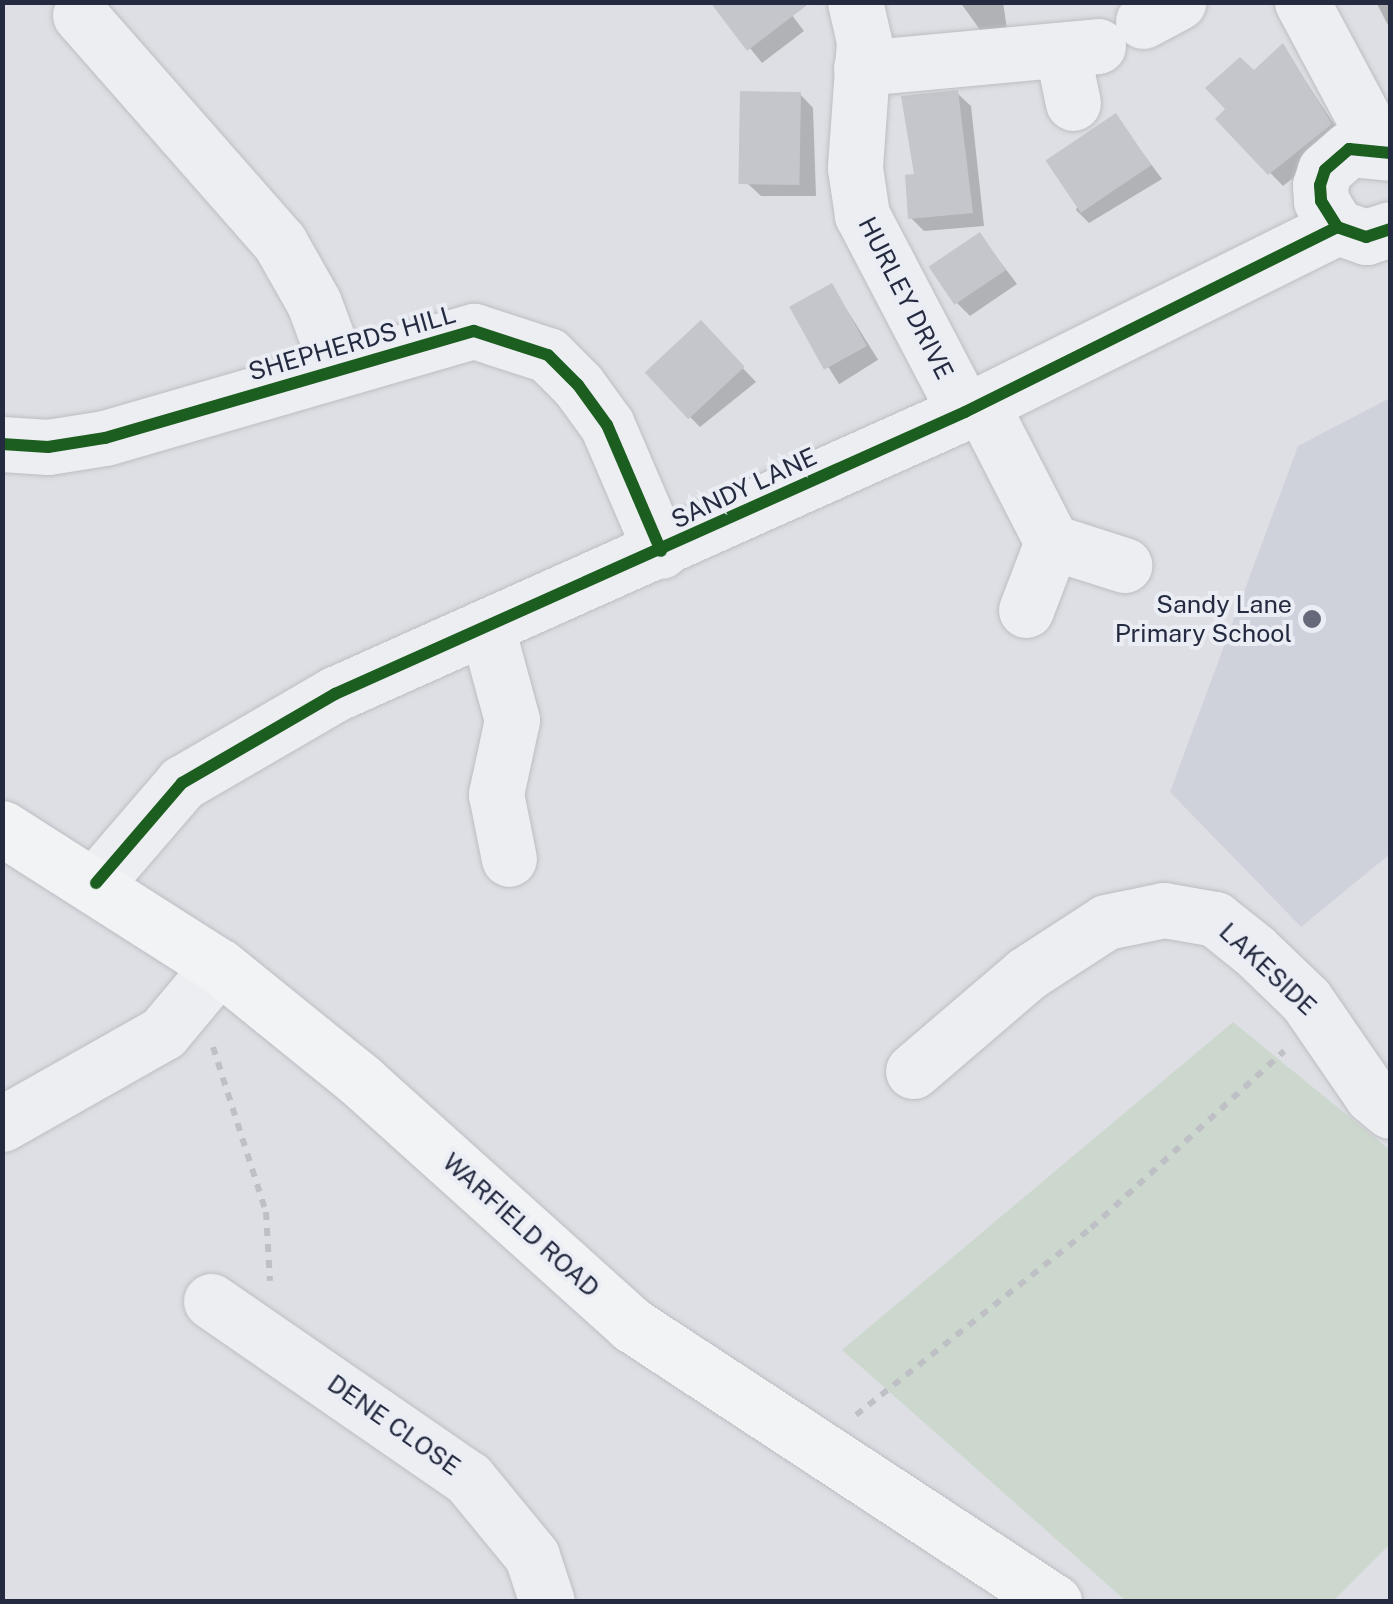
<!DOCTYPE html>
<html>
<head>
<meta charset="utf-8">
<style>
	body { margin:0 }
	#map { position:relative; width:1393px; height:1604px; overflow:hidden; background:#dedfe4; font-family:"Public Sans",sans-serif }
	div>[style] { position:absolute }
	.built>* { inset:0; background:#cfd2db }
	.green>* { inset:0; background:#ccd8ce }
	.shadow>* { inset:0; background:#0003; transform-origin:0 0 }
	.building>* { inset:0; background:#c4c6cb; transform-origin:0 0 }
	.path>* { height:6px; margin-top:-3px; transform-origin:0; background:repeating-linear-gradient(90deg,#bfc0c6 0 8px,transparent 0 16px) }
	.roads { filter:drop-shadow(0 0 2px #bcbdc2) drop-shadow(0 0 2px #bcbdc2) }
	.minor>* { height:55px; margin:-27.5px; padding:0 27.5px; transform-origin:27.5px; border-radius:27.5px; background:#edeef1 }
	.major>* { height:55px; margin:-27.5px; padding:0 27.5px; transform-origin:27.5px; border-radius:27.5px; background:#f2f3f5 }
	.cycleway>* { height:12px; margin:-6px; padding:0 6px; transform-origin:6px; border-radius:6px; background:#1b5e20 }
	.dots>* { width:28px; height:28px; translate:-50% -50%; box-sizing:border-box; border:5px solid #ebedf5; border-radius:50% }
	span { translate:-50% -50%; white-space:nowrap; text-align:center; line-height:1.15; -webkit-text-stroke:8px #ebedf5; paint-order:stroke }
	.street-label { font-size:25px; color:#242a3f }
	.poi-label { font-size:25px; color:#242a3f }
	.right { translate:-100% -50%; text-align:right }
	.frame { position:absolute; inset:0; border:5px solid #242a3f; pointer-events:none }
</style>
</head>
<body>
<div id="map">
	<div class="built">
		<div style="clip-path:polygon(1390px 398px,1390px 854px,1301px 927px,1170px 792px,1298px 446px)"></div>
	</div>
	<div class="green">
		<div style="clip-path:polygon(1233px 1022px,1390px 1150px,1390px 1544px,1333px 1601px,1126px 1601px,842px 1350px)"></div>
	</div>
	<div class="shadow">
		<div style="clip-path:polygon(713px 2px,782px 2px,804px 31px,762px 63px)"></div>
		<div style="clip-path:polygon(960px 2px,1003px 2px,1008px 36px,986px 38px)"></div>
		<div style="clip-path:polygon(1376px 2px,1390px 2px,1390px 29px)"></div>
		<div style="clip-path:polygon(1283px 47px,1343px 138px,1283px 186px,1218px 119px)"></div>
		<div style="clip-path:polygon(957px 93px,971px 106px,984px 226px,924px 231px,911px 218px,917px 176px)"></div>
		<div style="clip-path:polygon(800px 94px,813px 108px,816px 196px,761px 196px,747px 183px)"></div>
		<div style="clip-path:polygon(1115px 116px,1162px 179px,1089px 223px,1076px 210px)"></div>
		<div style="clip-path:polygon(980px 235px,1017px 284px,970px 316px,957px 303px)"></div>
		<div style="left:832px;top:286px;width:87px;height:46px;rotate:58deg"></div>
		<div style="clip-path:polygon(700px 323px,756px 382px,700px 427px,687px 414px)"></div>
	</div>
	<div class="building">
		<div style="clip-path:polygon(710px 2px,811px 2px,747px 51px)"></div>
		<div style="clip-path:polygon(1283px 43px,1332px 124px,1268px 175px,1215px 119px,1225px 109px,1205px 88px,1240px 57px,1254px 70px)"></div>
		<div style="clip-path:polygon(958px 90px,973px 213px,908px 219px,905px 175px,914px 174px,901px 96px)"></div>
		<div style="left:740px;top:91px;width:61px;height:93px;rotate:1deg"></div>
		<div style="left:1116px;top:113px;width:63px;height:85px;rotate:56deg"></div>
		<div style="left:980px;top:232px;width:46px;height:62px;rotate:56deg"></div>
		<div style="left:832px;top:283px;width:72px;height:49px;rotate:61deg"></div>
		<div style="left:701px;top:320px;width:64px;height:77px;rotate:47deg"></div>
	</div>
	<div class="path">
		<div style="left:213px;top:1047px;width:173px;rotate:72.2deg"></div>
		<div style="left:266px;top:1212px;width:69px;rotate:86.7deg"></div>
		<div style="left:856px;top:1415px;width:300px;rotate:-38.5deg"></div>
		<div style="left:1091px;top:1228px;width:262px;rotate:-42.5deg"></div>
	</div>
	<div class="roads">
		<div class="minor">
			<div style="left:855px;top:2px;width:40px;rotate:77deg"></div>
			<div style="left:864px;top:41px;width:127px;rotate:94.1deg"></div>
			<div style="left:855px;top:168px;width:48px;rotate:81.5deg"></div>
			<div style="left:862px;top:215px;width:222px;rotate:62.4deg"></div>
			<div style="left:1302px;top:2px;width:166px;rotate:61.9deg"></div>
			<div style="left:80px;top:15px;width:303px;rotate:48.7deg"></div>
			<div style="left:280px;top:243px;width:69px;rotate:60.5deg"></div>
			<div style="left:314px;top:303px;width:69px;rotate:69.7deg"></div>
			<div style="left:1143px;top:21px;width:40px;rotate:-28deg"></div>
			<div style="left:1062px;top:50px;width:54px;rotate:78.3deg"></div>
			<div style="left:861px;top:68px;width:238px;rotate:-5.3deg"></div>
			<div style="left:1390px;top:153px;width:41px;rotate:-174.4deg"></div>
			<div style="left:1349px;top:149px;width:32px;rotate:139deg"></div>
			<div style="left:1325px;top:170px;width:16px;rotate:108deg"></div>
			<div style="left:1320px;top:185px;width:16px;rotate:86deg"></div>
			<div style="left:1321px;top:201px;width:31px;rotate:58deg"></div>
			<div style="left:1337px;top:227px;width:31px;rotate:19deg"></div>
			<div style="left:1366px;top:237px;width:25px;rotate:-18deg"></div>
			<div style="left:981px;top:404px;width:155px;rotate:62.8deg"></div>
			<div style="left:1052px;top:542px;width:76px;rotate:17.7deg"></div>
			<div style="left:2px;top:444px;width:46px;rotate:3.7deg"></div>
			<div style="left:48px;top:447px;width:58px;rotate:-9deg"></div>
			<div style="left:105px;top:438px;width:384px;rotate:-16.2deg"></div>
			<div style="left:474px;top:331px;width:78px;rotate:18deg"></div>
			<div style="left:548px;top:355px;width:42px;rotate:45deg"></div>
			<div style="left:578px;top:385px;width:49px;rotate:54.1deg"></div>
			<div style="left:607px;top:425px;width:137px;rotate:66.8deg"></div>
			<div style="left:1026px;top:610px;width:73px;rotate:-69.1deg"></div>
			<div style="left:487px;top:628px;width:95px;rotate:74.8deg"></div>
			<div style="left:512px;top:720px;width:76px;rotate:102.2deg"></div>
			<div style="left:496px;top:794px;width:66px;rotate:78.7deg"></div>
			<div style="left:96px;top:883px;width:132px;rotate:-49.3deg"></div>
			<div style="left:182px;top:783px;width:177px;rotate:-30.2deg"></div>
			<div style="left:335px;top:694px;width:690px;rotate:-24.11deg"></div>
			<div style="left:965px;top:412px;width:415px;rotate:-26.4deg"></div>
			<div style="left:913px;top:1071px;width:149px;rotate:-40.6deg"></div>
			<div style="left:1026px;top:974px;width:95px;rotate:-33deg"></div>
			<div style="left:1106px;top:922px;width:59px;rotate:-11.7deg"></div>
			<div style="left:1164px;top:910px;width:52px;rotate:10deg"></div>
			<div style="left:1215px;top:919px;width:50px;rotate:38.5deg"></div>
			<div style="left:1254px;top:950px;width:72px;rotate:43.9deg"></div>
			<div style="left:1306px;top:1000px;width:116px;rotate:55.5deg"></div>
			<div style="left:1372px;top:1096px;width:23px;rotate:40deg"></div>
			<div style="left:2px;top:1124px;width:185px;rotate:-29.5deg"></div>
			<div style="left:163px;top:1033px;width:87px;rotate:-50.1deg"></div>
			<div style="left:211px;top:1301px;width:312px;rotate:34.6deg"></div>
			<div style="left:468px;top:1478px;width:101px;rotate:50.6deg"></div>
			<div style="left:532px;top:1556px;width:48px;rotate:71.9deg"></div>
		</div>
		<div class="major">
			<div style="left:2px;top:828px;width:257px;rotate:32.5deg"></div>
			<div style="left:219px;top:966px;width:183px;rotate:39deg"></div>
			<div style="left:361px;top:1081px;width:365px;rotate:42deg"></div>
			<div style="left:632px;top:1325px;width:505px;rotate:33.28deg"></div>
		</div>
	</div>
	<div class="cycleway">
		<div style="left:1390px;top:153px;width:41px;rotate:-174.4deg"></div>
		<div style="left:1349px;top:149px;width:32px;rotate:139deg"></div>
		<div style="left:1325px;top:170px;width:16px;rotate:108deg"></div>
		<div style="left:1320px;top:185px;width:16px;rotate:86deg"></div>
		<div style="left:1321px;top:201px;width:31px;rotate:58deg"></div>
		<div style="left:1337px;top:227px;width:31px;rotate:19deg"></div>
		<div style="left:1366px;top:237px;width:25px;rotate:-18deg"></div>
		<div style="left:2px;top:444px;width:46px;rotate:3.7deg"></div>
		<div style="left:48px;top:447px;width:58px;rotate:-9deg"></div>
		<div style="left:105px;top:438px;width:384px;rotate:-16.2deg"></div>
		<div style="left:474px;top:331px;width:78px;rotate:18deg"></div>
		<div style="left:548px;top:355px;width:42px;rotate:45deg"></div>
		<div style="left:578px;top:385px;width:49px;rotate:54.1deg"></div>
		<div style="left:607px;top:425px;width:137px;rotate:66.8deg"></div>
		<div style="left:96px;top:883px;width:132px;rotate:-49.3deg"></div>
		<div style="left:182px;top:783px;width:177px;rotate:-30.2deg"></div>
		<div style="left:335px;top:694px;width:690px;rotate:-24.11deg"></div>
		<div style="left:965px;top:412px;width:415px;rotate:-26.4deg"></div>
	</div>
	<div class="dots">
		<div style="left:1312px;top:619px;background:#656979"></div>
	</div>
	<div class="street-label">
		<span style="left:906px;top:298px;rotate:63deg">HURLEY DRIVE</span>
		<span style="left:352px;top:343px;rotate:-16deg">SHEPHERDS HILL</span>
		<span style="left:744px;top:488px;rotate:-25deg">SANDY LANE</span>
		<span style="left:1268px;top:969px;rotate:43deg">LAKESIDE</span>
		<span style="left:521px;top:1225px;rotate:42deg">WARFIELD ROAD</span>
		<span style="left:394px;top:1425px;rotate:35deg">DENE CLOSE</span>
	</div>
	<div class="poi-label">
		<span class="right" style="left:1292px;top:619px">Sandy Lane<br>Primary School</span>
	</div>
	<div class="frame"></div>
</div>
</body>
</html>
